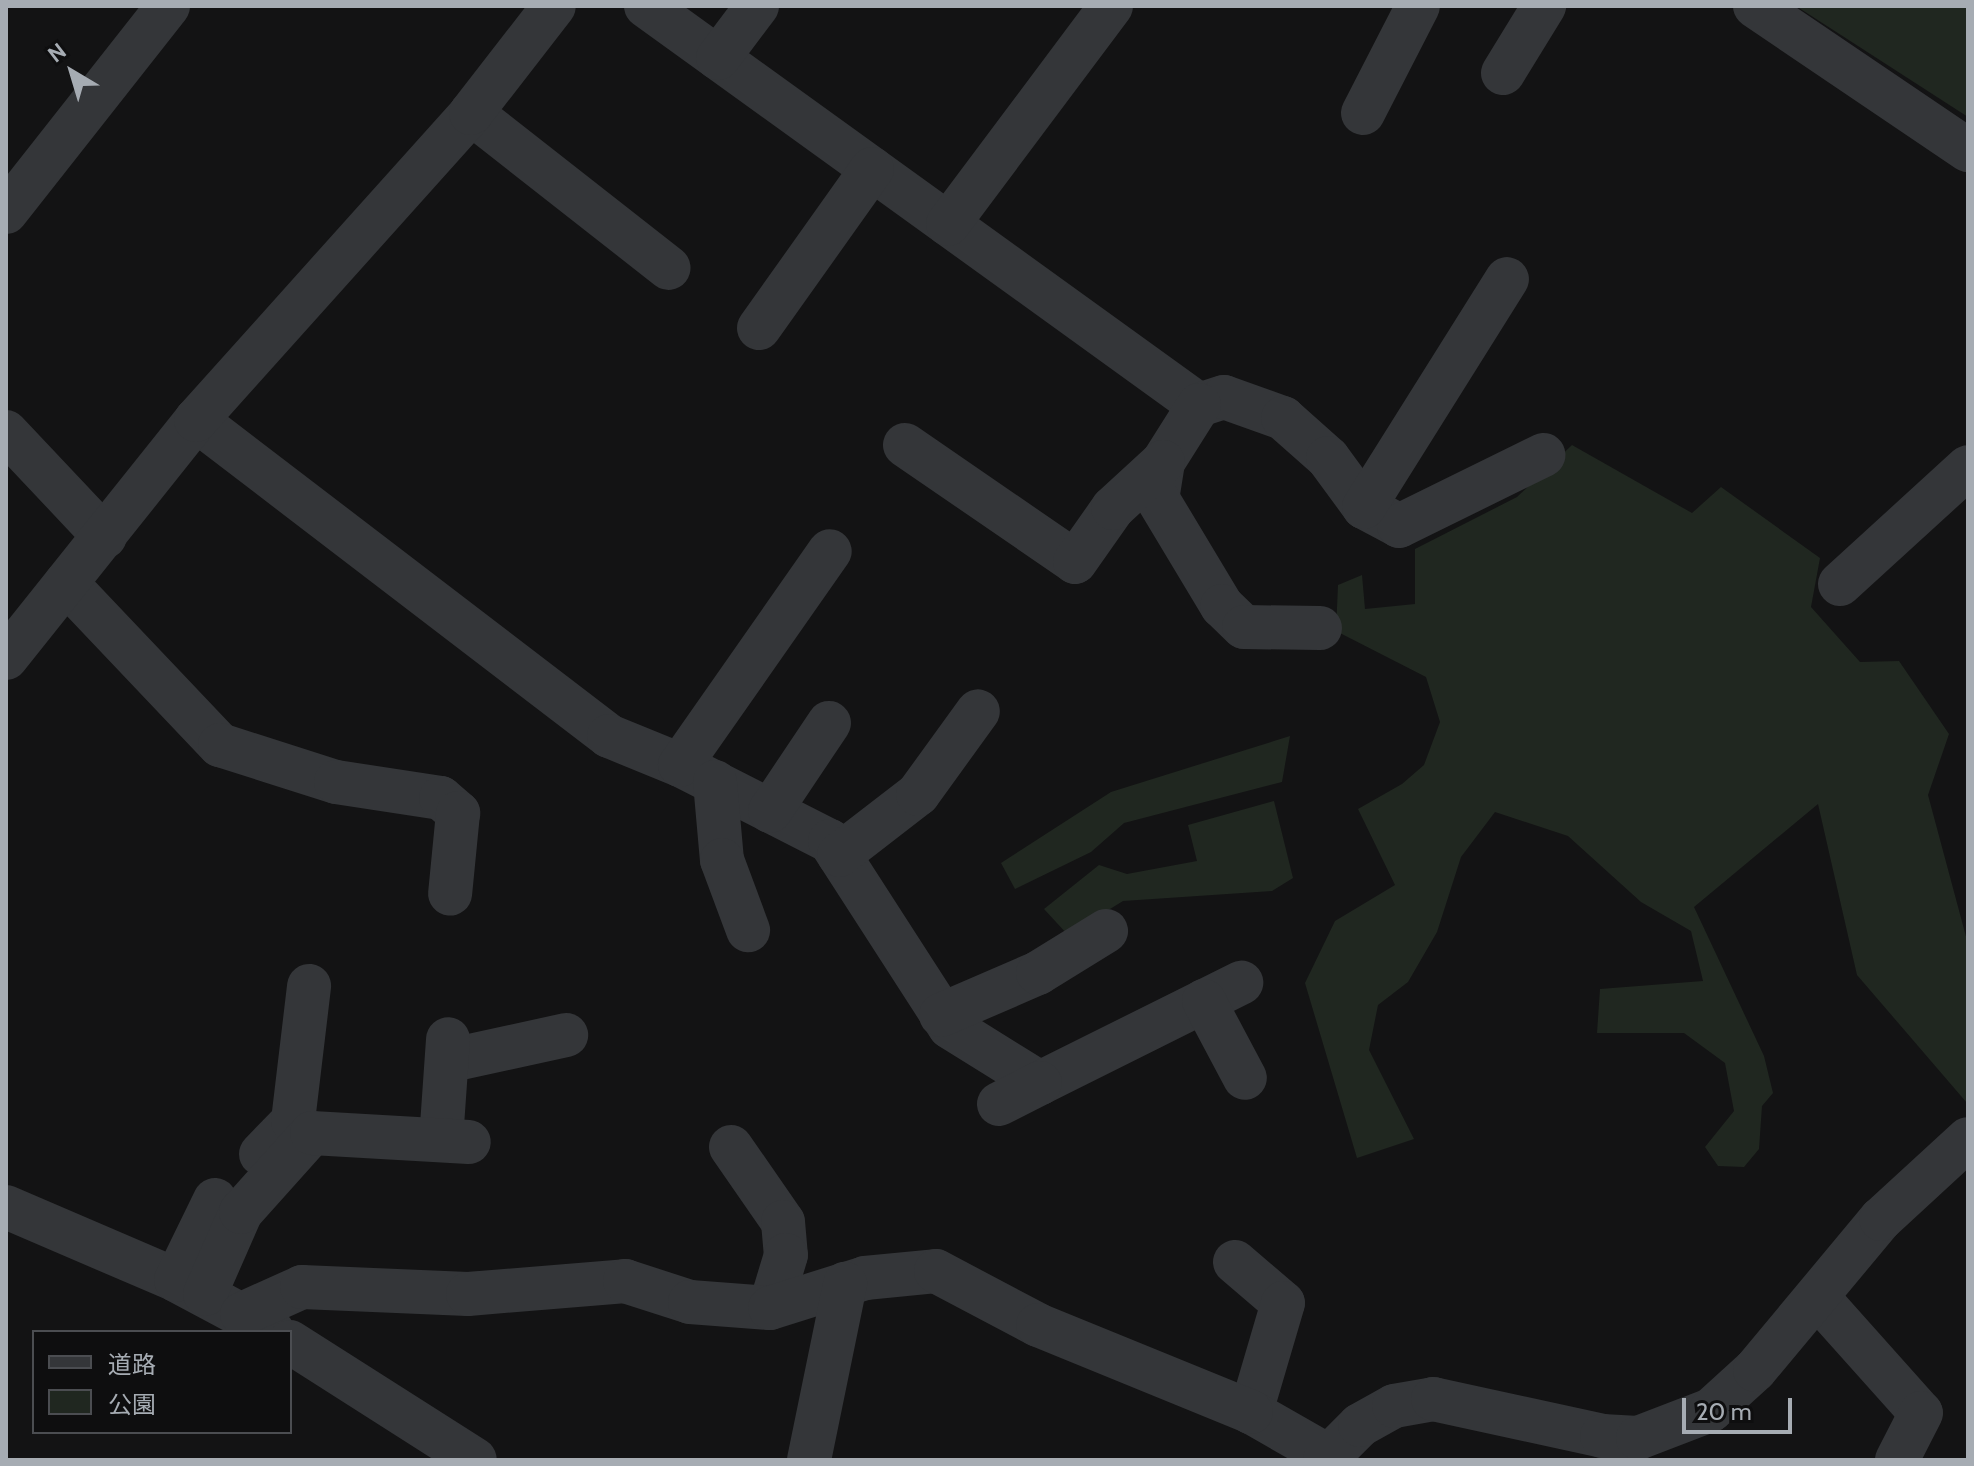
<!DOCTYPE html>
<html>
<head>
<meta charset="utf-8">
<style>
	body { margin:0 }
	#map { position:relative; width:1974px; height:1466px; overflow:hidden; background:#131314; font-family:Cabin,"Noto Sans JP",sans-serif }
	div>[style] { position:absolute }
	.green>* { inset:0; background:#202720 }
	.minor>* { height:44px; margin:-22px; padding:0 22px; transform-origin:22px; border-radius:22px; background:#343639 }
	span { translate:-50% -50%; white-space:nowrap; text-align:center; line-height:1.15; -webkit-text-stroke:6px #0e0e0f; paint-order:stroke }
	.frame { position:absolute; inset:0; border:8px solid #a6acb3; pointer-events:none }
	.legend { position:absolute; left:32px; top:1330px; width:260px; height:104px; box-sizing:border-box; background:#0e0e0f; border:2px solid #4b4d51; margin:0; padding:10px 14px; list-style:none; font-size:24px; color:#a6acb3 }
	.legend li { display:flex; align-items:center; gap:16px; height:40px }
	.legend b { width:40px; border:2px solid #4b4d51 }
	.north { position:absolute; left:32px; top:32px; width:80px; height:80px; -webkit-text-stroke:6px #0e0e0f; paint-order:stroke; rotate:322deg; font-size:22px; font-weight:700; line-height:32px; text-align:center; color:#a6acb3 }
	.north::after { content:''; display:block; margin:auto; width:28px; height:36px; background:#a6acb3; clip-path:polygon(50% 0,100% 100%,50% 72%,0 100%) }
	.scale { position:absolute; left:1682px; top:1398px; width:110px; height:36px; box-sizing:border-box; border:4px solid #a6acb3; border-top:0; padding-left:10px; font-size:24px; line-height:28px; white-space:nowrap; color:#a6acb3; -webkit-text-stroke:6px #0e0e0f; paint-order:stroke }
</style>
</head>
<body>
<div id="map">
	<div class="green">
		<div style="clip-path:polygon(1796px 6px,1968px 6px,1968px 117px)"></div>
		<div style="clip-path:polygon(1572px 445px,1692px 513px,1721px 487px,1820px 558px,1811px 607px,1860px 662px,1899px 661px,1949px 734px,1928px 795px,1968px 944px,1967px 1103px,1857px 975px,1818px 804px,1694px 907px,1764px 1056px,1773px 1093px,1762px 1106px,1759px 1149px,1744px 1167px,1718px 1166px,1705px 1147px,1734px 1111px,1725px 1063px,1684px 1033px,1597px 1033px,1600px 989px,1703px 981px,1691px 931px,1641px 902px,1568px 836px,1495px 812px,1461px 857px,1437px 932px,1408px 982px,1378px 1005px,1369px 1050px,1414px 1139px,1357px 1158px,1305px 983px,1335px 921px,1395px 885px,1358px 809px,1402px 784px,1424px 765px,1440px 722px,1426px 677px,1336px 631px,1338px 585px,1362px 575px,1365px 609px,1415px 604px,1415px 549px,1517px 497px)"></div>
		<div style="clip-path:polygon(1290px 736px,1282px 782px,1124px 823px,1091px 852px,1015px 889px,1001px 863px,1111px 792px)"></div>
		<div style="clip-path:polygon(1274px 801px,1293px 878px,1272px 891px,1123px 901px,1068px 935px,1044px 909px,1099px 865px,1127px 874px,1197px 861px,1188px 825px)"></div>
	</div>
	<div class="minor">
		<div style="left:646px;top:6px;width:682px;rotate:35.81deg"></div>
		<div style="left:1199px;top:405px;width:26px;rotate:-18deg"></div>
		<div style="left:1224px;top:397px;width:63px;rotate:19.6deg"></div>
		<div style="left:1283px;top:418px;width:60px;rotate:41.6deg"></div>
		<div style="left:1328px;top:458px;width:61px;rotate:53.7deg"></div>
		<div style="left:1364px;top:507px;width:40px;rotate:28deg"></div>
		<div style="left:1399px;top:526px;width:161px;rotate:-26.2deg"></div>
		<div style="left:1755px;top:6px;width:257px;rotate:34.1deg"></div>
		<div style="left:718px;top:58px;width:65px;rotate:-53.1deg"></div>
		<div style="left:1503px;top:73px;width:79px;rotate:-58.5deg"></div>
		<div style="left:471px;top:113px;width:251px;rotate:38.1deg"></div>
		<div style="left:1363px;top:113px;width:120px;rotate:-62.8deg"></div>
		<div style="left:6px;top:212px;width:262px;rotate:-51.8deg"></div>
		<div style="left:948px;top:224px;width:272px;rotate:-53.2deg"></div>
		<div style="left:759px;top:328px;width:195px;rotate:-54.6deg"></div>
		<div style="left:1199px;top:405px;width:67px;rotate:122.3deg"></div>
		<div style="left:1163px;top:462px;width:36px;rotate:99deg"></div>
		<div style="left:1157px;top:498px;width:126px;rotate:59deg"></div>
		<div style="left:1222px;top:606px;width:30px;rotate:44deg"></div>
		<div style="left:1244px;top:627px;width:76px;rotate:0.8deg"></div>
		<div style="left:196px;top:420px;width:520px;rotate:37.42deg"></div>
		<div style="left:609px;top:736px;width:77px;rotate:22.2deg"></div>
		<div style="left:680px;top:765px;width:168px;rotate:26.9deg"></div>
		<div style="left:830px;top:841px;width:221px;rotate:57.2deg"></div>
		<div style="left:950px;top:1027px;width:106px;rotate:31.9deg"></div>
		<div style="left:1040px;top:1083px;width:225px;rotate:-26.5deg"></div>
		<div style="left:6px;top:432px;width:144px;rotate:46.7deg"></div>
		<div style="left:905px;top:445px;width:206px;rotate:34.5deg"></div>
		<div style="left:1075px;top:562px;width:66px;rotate:-54.9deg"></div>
		<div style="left:1113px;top:508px;width:68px;rotate:-42.6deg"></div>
		<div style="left:1364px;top:507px;width:269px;rotate:-57.9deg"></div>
		<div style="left:66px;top:583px;width:224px;rotate:46.5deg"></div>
		<div style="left:220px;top:745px;width:122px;rotate:17.7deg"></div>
		<div style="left:336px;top:782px;width:106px;rotate:8.7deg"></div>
		<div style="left:441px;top:798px;width:23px;rotate:41deg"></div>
		<div style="left:458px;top:813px;width:81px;rotate:95.6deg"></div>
		<div style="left:1840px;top:584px;width:173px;rotate:-42.4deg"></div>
		<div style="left:6px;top:658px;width:305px;rotate:-51.4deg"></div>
		<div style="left:196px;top:420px;width:412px;rotate:-48.1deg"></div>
		<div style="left:471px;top:113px;width:135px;rotate:-52.2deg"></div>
		<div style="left:680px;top:765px;width:261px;rotate:-55deg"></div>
		<div style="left:715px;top:782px;width:78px;rotate:84.9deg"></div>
		<div style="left:722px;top:860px;width:75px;rotate:69.6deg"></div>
		<div style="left:770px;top:811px;width:106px;rotate:-56.2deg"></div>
		<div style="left:839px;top:855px;width:100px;rotate:-37.7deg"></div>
		<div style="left:918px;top:794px;width:102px;rotate:-54.1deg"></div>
		<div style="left:1204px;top:1001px;width:87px;rotate:62deg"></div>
		<div style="left:941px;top:1015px;width:106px;rotate:-23.4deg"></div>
		<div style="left:1038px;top:973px;width:80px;rotate:-31.7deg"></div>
		<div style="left:447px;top:1061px;width:122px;rotate:-12.3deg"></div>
		<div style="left:999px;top:1104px;width:46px;rotate:-27.1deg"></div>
		<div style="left:441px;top:1140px;width:101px;rotate:-86deg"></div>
		<div style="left:731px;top:1147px;width:91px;rotate:55.3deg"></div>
		<div style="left:783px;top:1222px;width:33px;rotate:85deg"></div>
		<div style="left:786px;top:1255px;width:55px;rotate:106.8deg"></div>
		<div style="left:261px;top:1154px;width:46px;rotate:-45.9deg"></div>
		<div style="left:293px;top:1121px;width:136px;rotate:-83.2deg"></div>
		<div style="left:6px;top:1207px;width:185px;rotate:23.2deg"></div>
		<div style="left:176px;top:1280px;width:110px;rotate:28.2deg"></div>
		<div style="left:1235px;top:1262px;width:63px;rotate:40.5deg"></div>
		<div style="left:1283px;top:1303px;width:114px;rotate:106.4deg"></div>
		<div style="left:1251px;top:1412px;width:89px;rotate:29.7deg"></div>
		<div style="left:176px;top:1280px;width:89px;rotate:-64deg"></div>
		<div style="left:205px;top:1294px;width:90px;rotate:-66.3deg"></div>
		<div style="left:241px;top:1212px;width:106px;rotate:-48.1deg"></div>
		<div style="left:312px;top:1133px;width:157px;rotate:3.3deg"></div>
		<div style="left:1818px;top:1298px;width:154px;rotate:48.2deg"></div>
		<div style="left:1921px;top:1413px;width:53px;rotate:117.1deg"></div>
		<div style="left:242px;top:1314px;width:66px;rotate:-24.2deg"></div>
		<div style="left:302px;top:1287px;width:166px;rotate:2.4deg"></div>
		<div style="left:468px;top:1294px;width:158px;rotate:-4.7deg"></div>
		<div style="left:625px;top:1281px;width:68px;rotate:17.9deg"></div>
		<div style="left:690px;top:1302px;width:80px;rotate:4.3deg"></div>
		<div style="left:770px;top:1308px;width:100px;rotate:-17.5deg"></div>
		<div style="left:865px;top:1278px;width:71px;rotate:-5.6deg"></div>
		<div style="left:936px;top:1271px;width:115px;rotate:27.9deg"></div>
		<div style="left:1038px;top:1325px;width:230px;rotate:22.2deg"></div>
		<div style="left:290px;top:1342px;width:219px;rotate:32.5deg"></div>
		<div style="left:809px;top:1460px;width:180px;rotate:-78.4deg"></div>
		<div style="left:1325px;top:1460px;width:49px;rotate:-45deg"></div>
		<div style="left:1360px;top:1425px;width:39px;rotate:-29deg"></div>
		<div style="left:1394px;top:1406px;width:40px;rotate:-10deg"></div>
		<div style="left:1433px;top:1399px;width:173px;rotate:12.3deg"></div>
		<div style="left:1602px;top:1436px;width:36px;rotate:3deg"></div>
		<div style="left:1638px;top:1438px;width:78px;rotate:-21deg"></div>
		<div style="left:1711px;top:1410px;width:59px;rotate:-42.3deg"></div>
		<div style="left:1755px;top:1370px;width:197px;rotate:-50.2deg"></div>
		<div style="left:1881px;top:1219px;width:118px;rotate:-42.6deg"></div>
	</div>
	<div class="frame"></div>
	<ul class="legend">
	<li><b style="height:10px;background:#343639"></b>道路</li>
	<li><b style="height:22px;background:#202720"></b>公園</li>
	</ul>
	<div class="north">N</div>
	<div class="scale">20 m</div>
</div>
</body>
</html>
